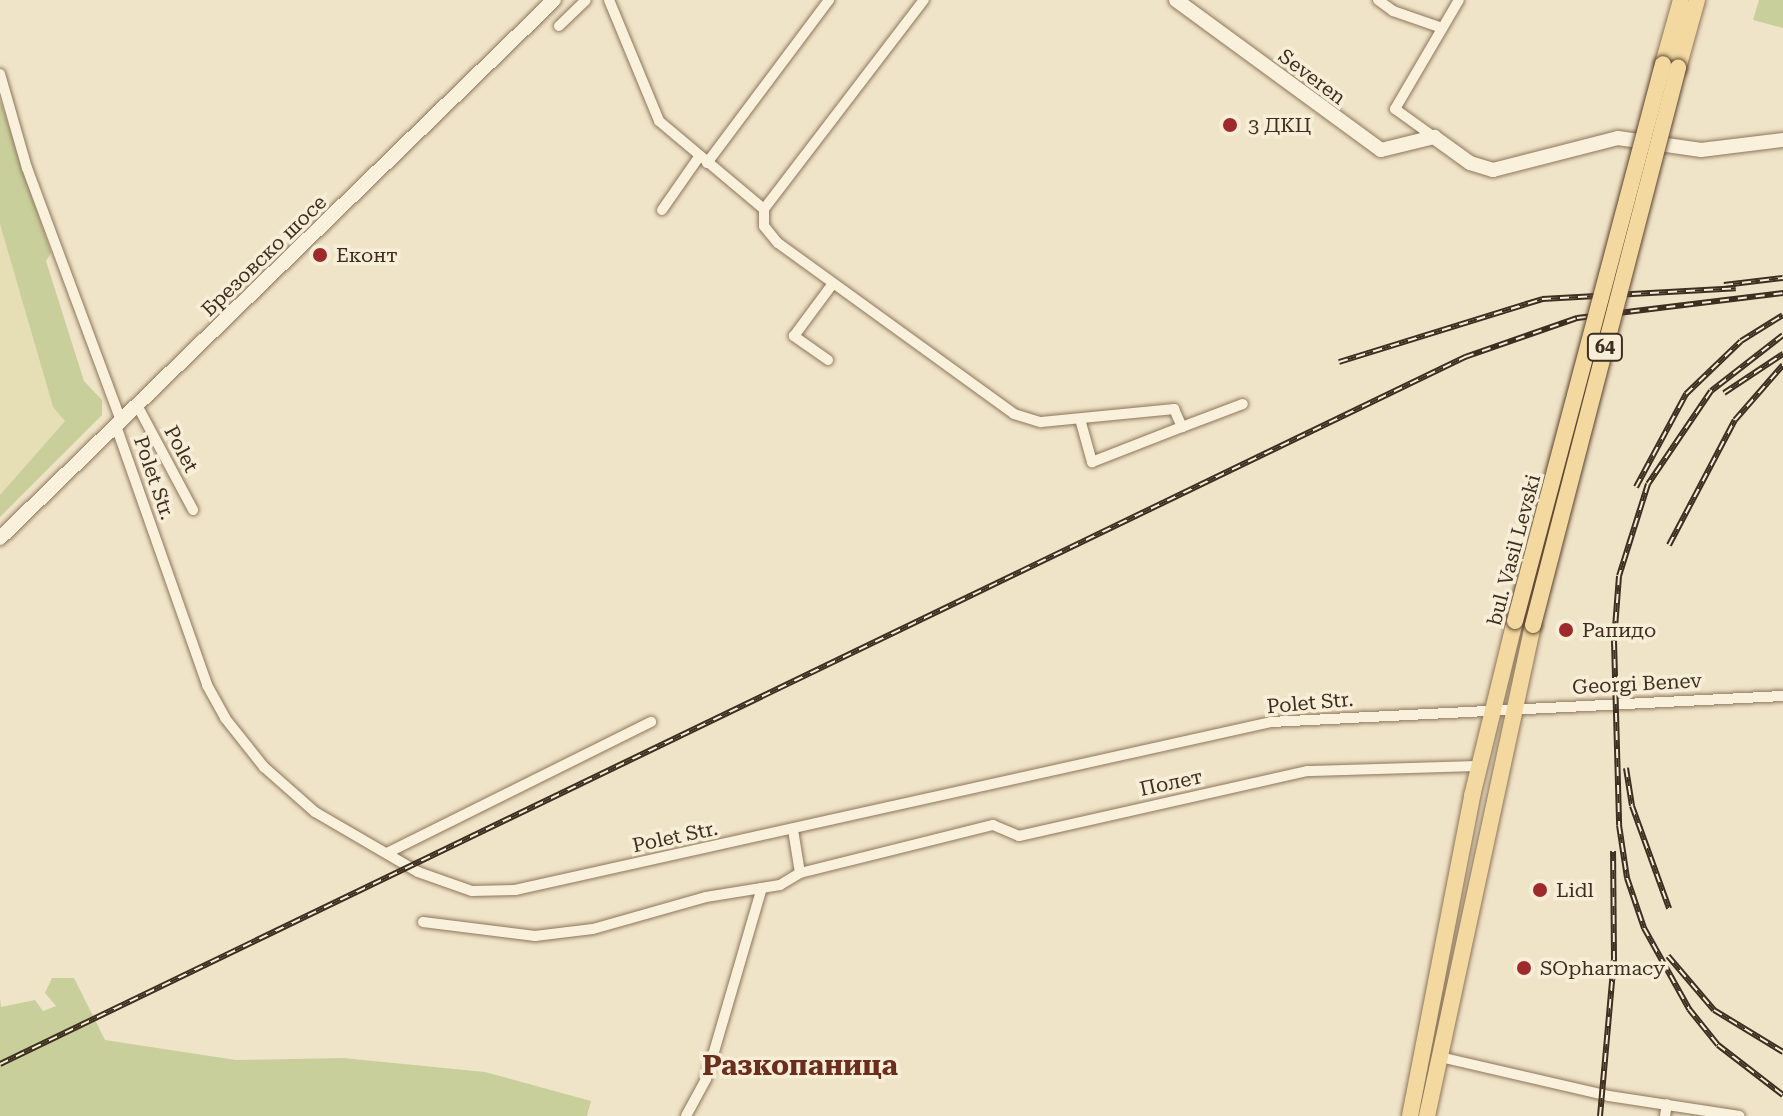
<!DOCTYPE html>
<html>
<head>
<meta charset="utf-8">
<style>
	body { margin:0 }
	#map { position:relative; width:1783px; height:1116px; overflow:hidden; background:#f0e4c8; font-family:"Roboto Serif",serif }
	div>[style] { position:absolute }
	.farmland>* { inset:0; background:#e6deb5 }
	.green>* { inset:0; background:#c9cf9b }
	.roads { filter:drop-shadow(0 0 2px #8d765c) drop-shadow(0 0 2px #8d765c) }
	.street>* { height:10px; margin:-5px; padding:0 5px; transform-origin:5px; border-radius:5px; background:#faf1dc }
	.secondary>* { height:14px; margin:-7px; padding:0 7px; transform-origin:7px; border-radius:7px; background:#faf1dc }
	.primary>* { height:16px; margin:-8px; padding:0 8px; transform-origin:8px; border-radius:8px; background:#f3d9a0 }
	.rail>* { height:6px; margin-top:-3px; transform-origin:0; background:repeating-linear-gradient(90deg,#f7eed8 0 9px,#3d2e20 0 18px); box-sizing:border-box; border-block:2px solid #3d2e20 }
	.bridges { filter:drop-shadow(0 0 2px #5b4430) drop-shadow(0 0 2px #5b4430) }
	.primary-bridge>* { height:16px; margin:-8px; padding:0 8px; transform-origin:8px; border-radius:8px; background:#f3d9a0 }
	.dots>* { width:22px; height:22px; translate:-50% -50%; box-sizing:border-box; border:4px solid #f7eed8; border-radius:50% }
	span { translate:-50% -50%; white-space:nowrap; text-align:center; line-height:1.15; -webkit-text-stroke:7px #f7eed8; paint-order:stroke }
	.shield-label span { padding:2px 6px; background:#f7eed8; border:2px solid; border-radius:6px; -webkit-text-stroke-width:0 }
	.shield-label { font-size:18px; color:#3d2e20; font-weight:700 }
	.street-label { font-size:20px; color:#3d2e20 }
	.poi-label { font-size:20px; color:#3d2e20 }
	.left { translate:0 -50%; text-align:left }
	.district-label { font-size:28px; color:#6b2e1e; font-weight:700 }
</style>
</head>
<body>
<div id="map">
	<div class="farmland">
		<div style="clip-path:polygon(0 224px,53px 407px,65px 421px,0 495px)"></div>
	</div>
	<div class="green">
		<div style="clip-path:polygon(1759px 0,1783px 0,1783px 28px,1753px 20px)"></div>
		<div style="clip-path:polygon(0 100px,51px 253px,46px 261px,84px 381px,102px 400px,102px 415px,0 517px,0 495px,65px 421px,53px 407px,0 224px)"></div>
		<div style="clip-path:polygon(52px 978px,74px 978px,105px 1040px,236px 1060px,343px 1058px,485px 1072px,591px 1101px,587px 1116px,0 1116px,0 998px,1px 1007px,35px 1000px,43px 1011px,56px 1006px,45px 993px)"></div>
	</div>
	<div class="roads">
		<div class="street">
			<div style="left:609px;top:0;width:131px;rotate:67.5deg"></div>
			<div style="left:659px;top:121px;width:137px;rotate:40deg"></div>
			<div style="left:764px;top:209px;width:17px;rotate:90deg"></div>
			<div style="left:764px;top:226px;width:22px;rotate:51deg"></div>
			<div style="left:778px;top:243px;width:291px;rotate:35.9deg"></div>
			<div style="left:1014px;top:414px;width:28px;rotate:17deg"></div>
			<div style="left:1041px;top:422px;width:134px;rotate:-5.6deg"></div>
			<div style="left:1174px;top:409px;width:20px;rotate:66deg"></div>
			<div style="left:1182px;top:427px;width:65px;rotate:-20.7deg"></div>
			<div style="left:1378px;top:0;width:19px;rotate:36deg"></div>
			<div style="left:1393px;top:11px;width:52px;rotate:19.1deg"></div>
			<div style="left:559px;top:26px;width:37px;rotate:-44deg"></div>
			<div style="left:0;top:74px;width:98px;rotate:74deg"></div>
			<div style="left:27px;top:168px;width:270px;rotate:69.6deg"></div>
			<div style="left:1434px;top:137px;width:48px;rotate:-144.3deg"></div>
			<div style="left:1395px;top:109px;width:126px;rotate:-59.6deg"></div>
			<div style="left:707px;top:163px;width:204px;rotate:-53.2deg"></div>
			<div style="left:764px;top:209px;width:263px;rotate:-52.6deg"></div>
			<div style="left:662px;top:210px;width:65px;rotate:-55.1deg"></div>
			<div style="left:828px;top:360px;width:42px;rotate:-144.8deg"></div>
			<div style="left:794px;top:336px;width:62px;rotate:-53.5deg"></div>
			<div style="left:137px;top:405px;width:119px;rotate:61.9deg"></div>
			<div style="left:1080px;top:419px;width:45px;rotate:74.4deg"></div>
			<div style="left:1092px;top:462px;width:97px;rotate:-21.3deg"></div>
			<div style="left:116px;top:426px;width:275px;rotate:70.6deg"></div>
			<div style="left:207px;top:685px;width:38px;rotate:61deg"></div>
			<div style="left:225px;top:718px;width:63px;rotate:51.5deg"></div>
			<div style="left:264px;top:767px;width:68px;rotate:41.4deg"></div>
			<div style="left:315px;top:812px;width:119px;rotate:30.2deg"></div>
			<div style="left:418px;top:872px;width:57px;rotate:19.4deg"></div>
			<div style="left:472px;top:891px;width:43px;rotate:-1.3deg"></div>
			<div style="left:515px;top:890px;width:774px;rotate:-12.53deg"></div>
			<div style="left:1271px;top:722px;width:513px;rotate:-2.91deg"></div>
			<div style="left:387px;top:853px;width:295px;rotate:-26.4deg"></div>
			<div style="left:800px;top:873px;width:199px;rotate:-14deg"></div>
			<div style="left:993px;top:825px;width:28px;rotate:23deg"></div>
			<div style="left:1019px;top:836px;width:296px;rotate:-12.7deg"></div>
			<div style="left:1308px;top:771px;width:172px;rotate:-1.7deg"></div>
			<div style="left:423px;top:922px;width:113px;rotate:7.1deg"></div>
			<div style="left:535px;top:936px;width:58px;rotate:-6.9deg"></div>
			<div style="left:593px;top:929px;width:117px;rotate:-15.8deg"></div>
			<div style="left:706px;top:897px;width:75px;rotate:-9.2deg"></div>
			<div style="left:780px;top:885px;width:23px;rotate:-31deg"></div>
			<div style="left:800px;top:873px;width:44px;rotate:-99.2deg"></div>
			<div style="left:1440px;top:1057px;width:173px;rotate:13deg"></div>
			<div style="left:1609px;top:1096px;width:132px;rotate:8.7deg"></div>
			<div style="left:686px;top:1116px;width:42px;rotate:-61.6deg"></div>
			<div style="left:706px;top:1079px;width:199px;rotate:-73.7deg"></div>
			<div style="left:1665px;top:1116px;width:12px;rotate:-81deg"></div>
		</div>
		<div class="secondary">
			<div style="left:1176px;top:0;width:254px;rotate:36.2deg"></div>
			<div style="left:1381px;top:150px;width:55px;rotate:-13.8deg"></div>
			<div style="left:1434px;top:137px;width:44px;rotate:35.8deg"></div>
			<div style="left:1470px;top:163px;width:24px;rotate:17deg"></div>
			<div style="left:1493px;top:170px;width:129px;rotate:-14.4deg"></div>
			<div style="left:1618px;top:138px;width:84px;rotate:8.2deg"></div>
			<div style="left:1701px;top:150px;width:83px;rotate:-7deg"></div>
			<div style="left:0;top:538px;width:772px;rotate:-44.16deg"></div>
		</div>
		<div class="primary">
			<div style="left:1663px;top:64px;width:66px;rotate:-74.3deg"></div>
			<div style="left:1678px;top:68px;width:71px;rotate:-74.4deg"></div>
			<div style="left:1410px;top:1116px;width:326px;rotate:-79deg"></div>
			<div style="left:1472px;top:796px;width:180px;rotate:-76.2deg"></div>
			<div style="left:1427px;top:1116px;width:502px;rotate:-77.82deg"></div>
		</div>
	</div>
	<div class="rail">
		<div style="left:1724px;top:285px;width:59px;rotate:-6.8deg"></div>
		<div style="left:1783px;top:335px;width:91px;rotate:142.1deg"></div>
		<div style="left:1711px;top:391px;width:112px;rotate:124.1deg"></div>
		<div style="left:1648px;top:484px;width:96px;rotate:107.5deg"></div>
		<div style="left:1619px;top:576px;width:65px;rotate:94.4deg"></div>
		<div style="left:1614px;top:641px;width:184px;rotate:88.4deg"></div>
		<div style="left:1619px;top:825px;width:54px;rotate:81.4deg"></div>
		<div style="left:1627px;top:878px;width:53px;rotate:71.2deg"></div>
		<div style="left:1644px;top:928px;width:93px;rotate:60.9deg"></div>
		<div style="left:1689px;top:1009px;width:46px;rotate:51.1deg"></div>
		<div style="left:1718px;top:1045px;width:82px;rotate:37.6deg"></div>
		<div style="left:1339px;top:362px;width:213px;rotate:-17.2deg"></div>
		<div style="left:1542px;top:299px;width:194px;rotate:-3.2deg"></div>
		<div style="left:1724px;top:393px;width:71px;rotate:-33.5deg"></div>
		<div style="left:1636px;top:487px;width:106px;rotate:-61.7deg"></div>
		<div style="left:1686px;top:394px;width:76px;rotate:-43.9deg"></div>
		<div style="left:1741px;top:341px;width:49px;rotate:-31.8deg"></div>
		<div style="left:1669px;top:545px;width:141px;rotate:-62.2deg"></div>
		<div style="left:1735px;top:420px;width:73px;rotate:-48.9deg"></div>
		<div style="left:1626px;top:768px;width:38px;rotate:81deg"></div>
		<div style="left:1632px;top:806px;width:109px;rotate:70.1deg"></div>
		<div style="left:1668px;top:956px;width:71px;rotate:49.6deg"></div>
		<div style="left:1714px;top:1010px;width:81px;rotate:31.3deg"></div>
		<div style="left:0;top:1064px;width:1627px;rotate:-25.76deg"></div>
		<div style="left:1465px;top:357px;width:119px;rotate:-19.2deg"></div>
		<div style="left:1577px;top:318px;width:208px;rotate:-6.9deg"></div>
		<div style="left:1600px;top:1116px;width:157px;rotate:-84.9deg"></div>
		<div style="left:1614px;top:960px;width:109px;rotate:-90.5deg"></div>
	</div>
	<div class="bridges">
		<div class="primary-bridge">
			<div style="left:1515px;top:621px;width:576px;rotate:-75.12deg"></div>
			<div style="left:1533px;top:625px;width:576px;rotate:-75.41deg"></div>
		</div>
	</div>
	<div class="dots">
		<div style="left:1230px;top:125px;background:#9e2a2b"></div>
		<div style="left:320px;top:255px;background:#9e2a2b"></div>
		<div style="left:1566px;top:630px;background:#9e2a2b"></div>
		<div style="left:1540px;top:890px;background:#9e2a2b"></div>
		<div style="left:1524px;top:968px;background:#9e2a2b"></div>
	</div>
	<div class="shield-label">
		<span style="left:1605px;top:347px">64</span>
	</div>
	<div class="street-label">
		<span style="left:1312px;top:77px;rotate:37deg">Severen</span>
		<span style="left:264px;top:256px;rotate:-44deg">Брезовско шосе</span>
		<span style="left:181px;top:449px;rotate:62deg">Polet</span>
		<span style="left:154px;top:478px;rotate:71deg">Polet Str.</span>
		<span style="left:1514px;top:550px;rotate:-75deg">bul. Vasil Levski</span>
		<span style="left:1637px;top:684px;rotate:-3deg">Georgi Benev</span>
		<span style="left:1310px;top:703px;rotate:-5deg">Polet Str.</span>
		<span style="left:1171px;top:783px;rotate:-12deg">Полет</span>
		<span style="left:675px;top:837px;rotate:-12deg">Polet Str.</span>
	</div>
	<div class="poi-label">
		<span class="left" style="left:1248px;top:125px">3 ДКЦ</span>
		<span class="left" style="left:336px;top:255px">Еконт</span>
		<span class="left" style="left:1582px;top:630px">Рапидо</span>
		<span class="left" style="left:1556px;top:890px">Lidl</span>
		<span class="left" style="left:1540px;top:968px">SOpharmacy</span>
	</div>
	<div class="district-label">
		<span style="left:800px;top:1066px">Разкопаница</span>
	</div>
</div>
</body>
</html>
